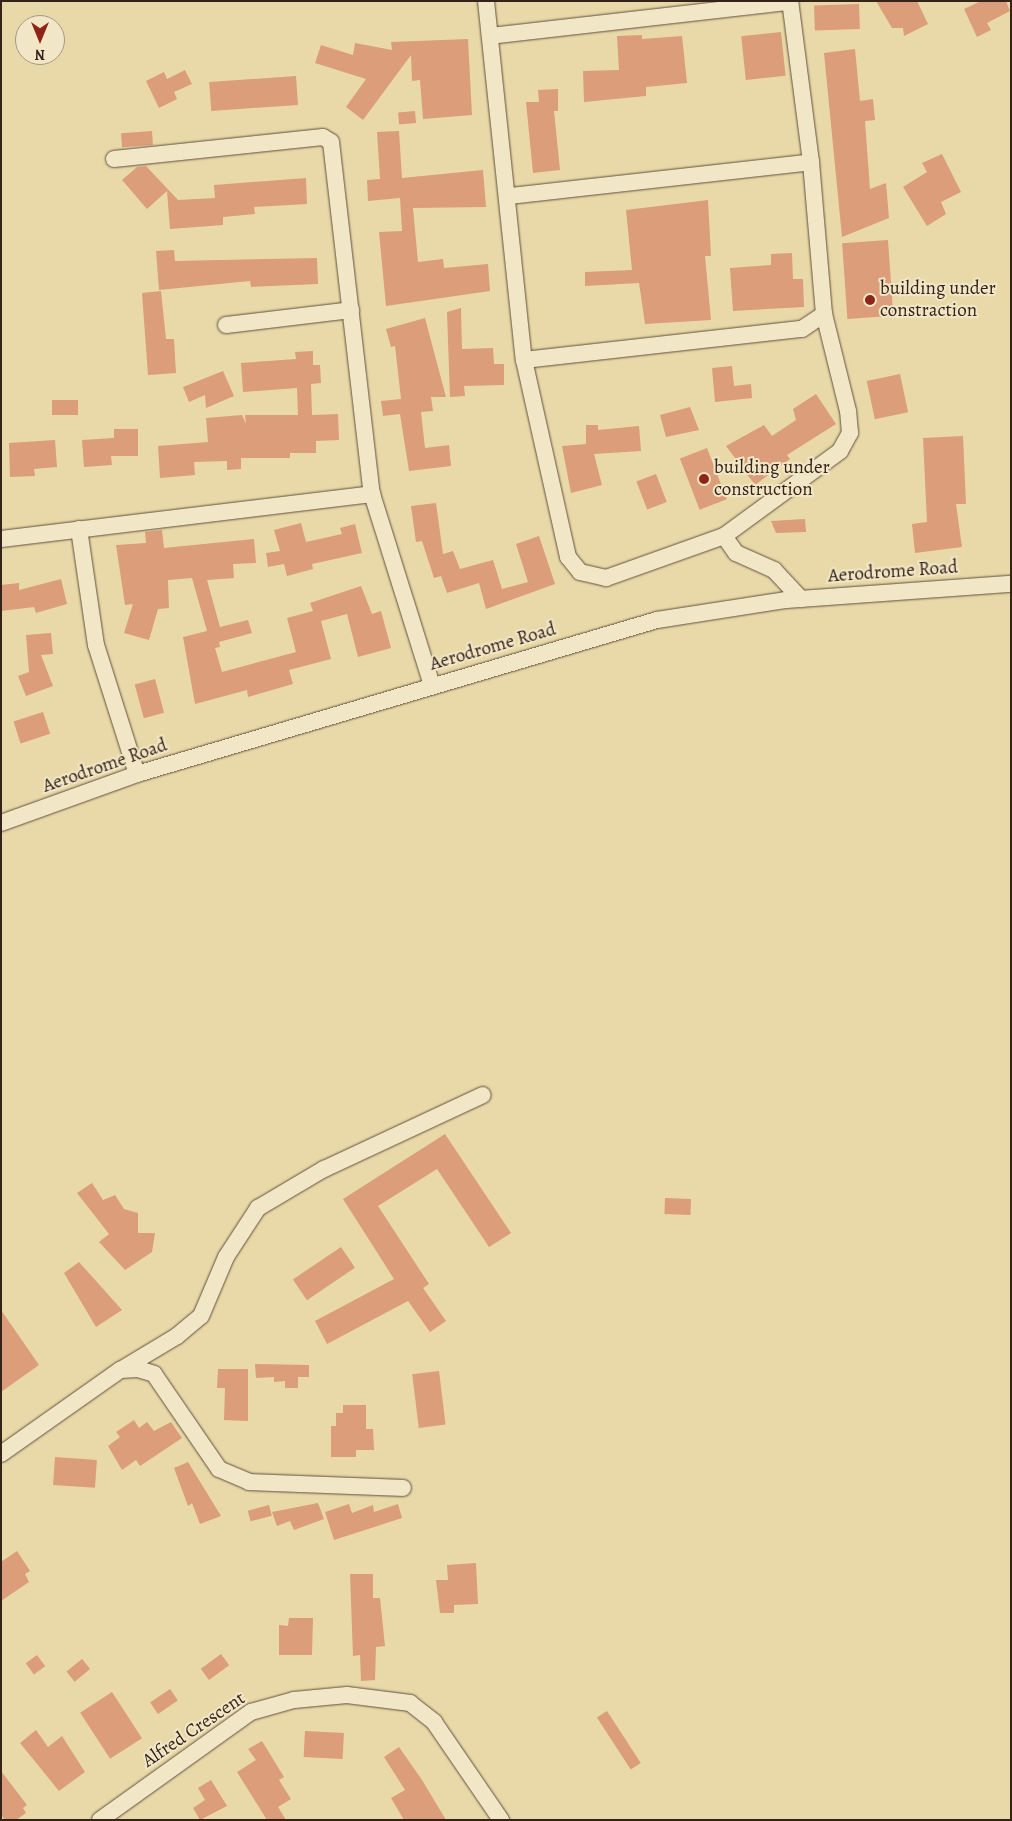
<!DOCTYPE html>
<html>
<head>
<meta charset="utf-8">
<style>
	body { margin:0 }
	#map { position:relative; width:1012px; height:1821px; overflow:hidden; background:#e9d9a8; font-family:Alegreya,serif }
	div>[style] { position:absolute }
	.building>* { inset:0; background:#db9d7a; transform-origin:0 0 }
	.roads { filter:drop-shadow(0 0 1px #62503e) drop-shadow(0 0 1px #62503e) }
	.minor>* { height:16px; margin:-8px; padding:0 8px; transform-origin:8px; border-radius:8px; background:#f1e6c6 }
	.dots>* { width:14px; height:14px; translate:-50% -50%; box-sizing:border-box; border:2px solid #f1e6c6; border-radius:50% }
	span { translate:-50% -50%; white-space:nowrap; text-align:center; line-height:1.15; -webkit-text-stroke:4px #f1e6c6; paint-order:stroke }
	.poi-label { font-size:19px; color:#35231a }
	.left { translate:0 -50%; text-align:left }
	.street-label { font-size:19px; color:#35231a }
	.frame { position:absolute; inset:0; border:2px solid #35231a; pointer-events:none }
	.north { position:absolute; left:15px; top:15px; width:50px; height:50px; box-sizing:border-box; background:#f1e6c6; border:1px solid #a69881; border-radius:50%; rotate:180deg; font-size:14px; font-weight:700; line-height:20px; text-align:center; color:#35231a }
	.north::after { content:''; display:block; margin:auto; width:18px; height:22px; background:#8f2418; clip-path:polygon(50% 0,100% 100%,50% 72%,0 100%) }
</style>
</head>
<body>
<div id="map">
	<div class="building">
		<div style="clip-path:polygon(876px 1px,917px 1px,928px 24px,904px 36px,903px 28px,892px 28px)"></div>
		<div style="clip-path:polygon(981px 1px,1006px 1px,1010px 11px,987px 23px,991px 30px,977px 37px,964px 9px)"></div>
		<div style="left:859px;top:4px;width:25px;height:45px;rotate:88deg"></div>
		<div style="left:781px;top:32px;width:44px;height:40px;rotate:84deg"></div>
		<div style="clip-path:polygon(642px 35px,642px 39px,682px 36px,687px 83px,646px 87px,646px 96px,584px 102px,583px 71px,619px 70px,617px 36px)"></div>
		<div style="clip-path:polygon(468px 39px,472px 115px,423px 119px,420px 80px,412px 81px,411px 55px,363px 120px,346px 107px,366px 79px,315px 63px,321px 45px,353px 55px,355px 43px,392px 50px,391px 42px)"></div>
		<div style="clip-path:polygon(855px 49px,860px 101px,873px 99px,875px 120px,865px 121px,870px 189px,886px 183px,889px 218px,842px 237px,824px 53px)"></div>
		<div style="clip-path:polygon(185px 70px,192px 84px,174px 92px,177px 99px,159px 108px,146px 81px,164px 72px,167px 79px)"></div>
		<div style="left:296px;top:76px;width:29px;height:87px;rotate:86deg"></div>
		<div style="clip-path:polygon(558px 89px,558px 111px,554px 111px,560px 170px,533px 173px,526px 102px,539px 102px,538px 90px)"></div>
		<div style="left:415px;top:111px;width:12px;height:17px;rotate:85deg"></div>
		<div style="left:152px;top:131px;width:14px;height:31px;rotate:86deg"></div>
		<div style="clip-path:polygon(399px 131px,402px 178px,483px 170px,486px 207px,413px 208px,418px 262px,443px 259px,444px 268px,488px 264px,490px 291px,386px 306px,379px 232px,402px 231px,400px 198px,368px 201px,367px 180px,380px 179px,377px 132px)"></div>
		<div style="clip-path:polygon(942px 154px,961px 192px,941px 202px,946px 214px,927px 226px,903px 187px,927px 172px,922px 163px)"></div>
		<div style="clip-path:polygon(146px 166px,178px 200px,215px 198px,214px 185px,306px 178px,307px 204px,254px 207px,255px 214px,223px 217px,223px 225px,170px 229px,167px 191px,147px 209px,122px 180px,137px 167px)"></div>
		<div style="clip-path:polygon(708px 200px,711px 256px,705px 256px,711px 320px,645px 324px,639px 283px,585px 286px,585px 272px,632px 270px,626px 210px)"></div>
		<div style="left:888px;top:240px;width:76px;height:46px;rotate:86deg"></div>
		<div style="clip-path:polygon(174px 250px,175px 261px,317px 258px,318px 284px,251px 287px,250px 281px,159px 290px,156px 251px)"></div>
		<div style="clip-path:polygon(792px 253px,793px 279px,803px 279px,804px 307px,733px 311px,730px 268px,771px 265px,771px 254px)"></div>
		<div style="clip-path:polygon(161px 291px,166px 339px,174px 339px,176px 373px,148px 375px,142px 293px)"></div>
		<div style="clip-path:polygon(461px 308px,462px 349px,493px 348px,494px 364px,504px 364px,504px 385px,464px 386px,465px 396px,450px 397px,447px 312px)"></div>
		<div style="clip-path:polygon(425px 318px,446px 397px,431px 397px,433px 411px,421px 412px,425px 448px,449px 445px,451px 466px,409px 471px,400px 414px,383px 416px,381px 401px,401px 399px,395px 346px,391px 347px,386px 329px)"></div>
		<div style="clip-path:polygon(313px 351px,313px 365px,320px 365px,321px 383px,311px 384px,312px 415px,338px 414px,339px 440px,316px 441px,316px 453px,290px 453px,290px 458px,241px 458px,241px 469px,227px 470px,227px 461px,194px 462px,195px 475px,160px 478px,158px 446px,208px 442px,206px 418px,242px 415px,246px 424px,245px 415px,298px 415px,297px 388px,243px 392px,241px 363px,296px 359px,295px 352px)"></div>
		<div style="clip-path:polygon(732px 366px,734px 386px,751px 384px,752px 398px,715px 402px,712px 368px)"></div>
		<div style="clip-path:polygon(223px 371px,234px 396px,206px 408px,205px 395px,189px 402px,183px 387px)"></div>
		<div style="left:900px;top:374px;width:39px;height:34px;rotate:78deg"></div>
		<div style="clip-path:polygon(816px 394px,836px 424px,787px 455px,790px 459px,755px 485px,726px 446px,764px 425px,772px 436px,796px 420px,793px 409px)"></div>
		<div style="left:52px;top:400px;width:26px;height:15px"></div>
		<div style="clip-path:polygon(690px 407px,699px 430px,666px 437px,660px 415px)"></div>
		<div style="clip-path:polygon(586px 425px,598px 425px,598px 430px,639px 426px,641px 451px,594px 454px,602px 485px,571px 493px,562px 446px,586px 444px)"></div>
		<div style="clip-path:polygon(114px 429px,138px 429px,138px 456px,111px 456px,112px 465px,84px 467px,82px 440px,114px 438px)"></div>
		<div style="clip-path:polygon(963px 436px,966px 504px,956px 504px,962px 547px,915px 553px,912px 524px,927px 522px,923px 438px)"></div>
		<div style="clip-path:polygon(55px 440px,57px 467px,34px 469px,35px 476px,10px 477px,9px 443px)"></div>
		<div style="left:707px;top:448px;width:55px;height:29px;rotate:69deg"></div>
		<div style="left:656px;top:474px;width:30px;height:21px;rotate:69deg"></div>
		<div style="clip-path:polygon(436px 503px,443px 554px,453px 551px,460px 569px,493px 560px,502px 589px,528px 582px,516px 544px,539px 536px,555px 584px,486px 609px,479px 583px,447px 593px,441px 576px,434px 578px,422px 541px,416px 542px,411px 506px)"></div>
		<div style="clip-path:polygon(805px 519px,806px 532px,776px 533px,771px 521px)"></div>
		<div style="clip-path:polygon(301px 523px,306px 542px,342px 534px,340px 528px,355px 524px,362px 553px,312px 564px,313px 569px,287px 576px,284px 564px,268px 567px,266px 553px,280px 551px,274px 530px)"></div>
		<div style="clip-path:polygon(162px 530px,164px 548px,254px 539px,256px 563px,233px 564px,234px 578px,207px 580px,220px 627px,248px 620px,252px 633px,219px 642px,220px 647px,215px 648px,222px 672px,296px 652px,287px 618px,313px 611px,310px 603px,361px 586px,372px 614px,381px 611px,391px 648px,358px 657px,347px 614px,321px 621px,331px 659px,289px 670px,293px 684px,248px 697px,247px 690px,195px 704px,183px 637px,207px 631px,192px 578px,168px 580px,169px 608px,158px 609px,149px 640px,124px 633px,133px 604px,125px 605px,116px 545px,146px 543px,145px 532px)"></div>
		<div style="clip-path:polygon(61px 579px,67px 604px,36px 613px,34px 607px,1px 611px,1px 585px,19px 583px,19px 590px)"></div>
		<div style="clip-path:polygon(51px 633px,53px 654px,41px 655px,53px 686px,26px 696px,18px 676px,29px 672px,26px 635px)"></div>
		<div style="left:155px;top:679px;width:35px;height:21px;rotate:75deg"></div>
		<div style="left:43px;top:712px;width:23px;height:31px;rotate:72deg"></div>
		<div style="clip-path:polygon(445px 1134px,511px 1233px,489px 1247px,437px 1169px,378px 1206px,429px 1284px,423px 1288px,446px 1321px,430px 1332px,408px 1301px,327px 1344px,315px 1321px,394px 1279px,343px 1199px)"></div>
		<div style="clip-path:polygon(92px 1183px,103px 1200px,115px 1195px,124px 1209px,138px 1213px,138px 1233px,155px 1233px,152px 1252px,125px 1270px,99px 1242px,109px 1234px,77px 1193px)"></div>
		<div style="left:665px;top:1198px;width:26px;height:16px;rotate:2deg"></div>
		<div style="left:341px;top:1247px;width:25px;height:58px;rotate:56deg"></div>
		<div style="clip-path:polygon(79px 1262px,122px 1310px,96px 1327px,64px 1273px)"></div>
		<div style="clip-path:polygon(1px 1310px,39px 1365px,1px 1392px)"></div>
		<div style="clip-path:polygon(255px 1364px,309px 1365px,309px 1377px,298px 1377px,298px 1388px,285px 1388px,285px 1381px,274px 1382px,274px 1377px,256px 1378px)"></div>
		<div style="clip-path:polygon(218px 1369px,248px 1369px,248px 1421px,224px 1420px,225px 1388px,217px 1388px)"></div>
		<div style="left:439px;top:1371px;width:54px;height:27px;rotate:83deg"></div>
		<div style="clip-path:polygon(343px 1405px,366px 1405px,366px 1429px,373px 1429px,374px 1450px,356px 1450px,356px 1457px,331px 1457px,331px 1426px,336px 1426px,336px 1413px,343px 1413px)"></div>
		<div style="clip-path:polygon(134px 1420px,139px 1428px,147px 1422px,154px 1431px,171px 1422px,182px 1438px,140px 1466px,136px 1460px,122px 1470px,108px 1446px,120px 1437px,116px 1432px)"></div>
		<div style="left:55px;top:1457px;width:42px;height:28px;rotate:4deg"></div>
		<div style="clip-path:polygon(188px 1462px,221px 1516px,200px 1524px,192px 1503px,188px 1506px,174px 1468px)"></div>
		<div style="clip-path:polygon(318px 1503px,324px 1519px,294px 1530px,290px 1521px,277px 1526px,272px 1512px)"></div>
		<div style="clip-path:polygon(349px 1504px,352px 1513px,373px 1505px,374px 1512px,398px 1504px,402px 1518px,334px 1540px,325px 1512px)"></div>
		<div style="left:269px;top:1505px;width:11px;height:22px;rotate:75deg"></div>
		<div style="clip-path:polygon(17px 1551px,30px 1571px,25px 1574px,29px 1582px,1px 1601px,1px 1562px)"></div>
		<div style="clip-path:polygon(476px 1563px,478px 1604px,454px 1605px,454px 1613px,440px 1613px,436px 1580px,448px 1580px,447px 1565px)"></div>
		<div style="clip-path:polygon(350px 1574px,373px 1574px,373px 1598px,380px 1598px,385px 1646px,376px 1647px,375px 1680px,361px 1681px,360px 1655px,353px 1656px)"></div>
		<div style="clip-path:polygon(289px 1618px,313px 1618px,312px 1655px,279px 1655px,279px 1625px,288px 1626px)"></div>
		<div style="left:221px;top:1654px;width:14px;height:25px;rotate:54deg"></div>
		<div style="left:37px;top:1655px;width:14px;height:14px;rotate:54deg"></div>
		<div style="left:82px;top:1659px;width:13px;height:20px;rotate:51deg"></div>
		<div style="left:170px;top:1689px;width:14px;height:24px;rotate:56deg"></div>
		<div style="left:112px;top:1692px;width:55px;height:38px;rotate:57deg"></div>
		<div style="left:607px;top:1711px;width:62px;height:12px;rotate:57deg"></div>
		<div style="clip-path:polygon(36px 1730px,48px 1747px,62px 1736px,85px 1772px,59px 1791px,20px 1743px)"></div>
		<div style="left:305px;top:1731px;width:39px;height:26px;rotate:3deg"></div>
		<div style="clip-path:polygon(262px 1741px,284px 1777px,279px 1780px,291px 1799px,278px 1807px,286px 1820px,267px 1820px,237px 1772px,256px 1760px,248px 1749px)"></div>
		<div style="clip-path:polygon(399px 1747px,422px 1780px,446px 1820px,404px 1820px,391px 1798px,405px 1790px,384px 1757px)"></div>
		<div style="clip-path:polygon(1px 1771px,27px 1805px,23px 1808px,26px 1813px,16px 1820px,5px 1820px,1px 1815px)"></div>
		<div style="clip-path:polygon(211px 1780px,227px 1806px,200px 1820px,193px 1808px,205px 1800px,198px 1788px)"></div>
	</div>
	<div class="roads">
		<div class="minor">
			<div style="left:486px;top:1px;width:361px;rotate:84deg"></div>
			<div style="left:524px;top:360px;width:202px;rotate:77.4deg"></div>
			<div style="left:568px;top:557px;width:19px;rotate:51deg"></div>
			<div style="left:580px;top:572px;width:27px;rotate:13deg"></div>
			<div style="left:606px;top:578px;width:125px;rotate:-19.6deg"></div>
			<div style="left:724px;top:536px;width:144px;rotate:-36.2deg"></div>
			<div style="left:840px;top:451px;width:21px;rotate:-61deg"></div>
			<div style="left:850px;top:433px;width:22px;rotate:-95deg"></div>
			<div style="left:848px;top:411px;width:100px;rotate:-103.9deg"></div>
			<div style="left:490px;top:36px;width:302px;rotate:-6.5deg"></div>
			<div style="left:114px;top:159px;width:210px;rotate:-6deg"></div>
			<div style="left:323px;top:137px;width:9px;rotate:32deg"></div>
			<div style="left:331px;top:142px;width:354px;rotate:83.4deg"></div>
			<div style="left:372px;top:494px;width:201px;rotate:72.6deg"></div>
			<div style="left:510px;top:196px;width:303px;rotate:-6.4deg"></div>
			<div style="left:226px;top:325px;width:126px;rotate:-6.8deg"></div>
			<div style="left:524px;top:360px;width:280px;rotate:-6.4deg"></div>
			<div style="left:802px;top:329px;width:27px;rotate:-34deg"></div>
			<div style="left:824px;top:314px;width:153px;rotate:-94.9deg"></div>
			<div style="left:811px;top:162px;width:162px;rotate:-97.4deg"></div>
			<div style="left:79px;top:529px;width:117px;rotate:81.7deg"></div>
			<div style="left:96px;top:645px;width:135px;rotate:72.4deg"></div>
			<div style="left:724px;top:536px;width:21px;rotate:55deg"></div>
			<div style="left:736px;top:553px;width:42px;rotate:24.1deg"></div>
			<div style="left:774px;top:570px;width:40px;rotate:47deg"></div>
			<div style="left:1px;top:539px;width:374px;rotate:-6.9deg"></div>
			<div style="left:1px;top:823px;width:145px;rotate:-19.8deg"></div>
			<div style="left:137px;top:774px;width:542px;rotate:-16.5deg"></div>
			<div style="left:657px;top:620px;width:131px;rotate:-8.8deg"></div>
			<div style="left:786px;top:600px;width:226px;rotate:-4.1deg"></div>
			<div style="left:122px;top:1369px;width:64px;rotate:-31deg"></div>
			<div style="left:177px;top:1336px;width:31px;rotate:-40deg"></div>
			<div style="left:201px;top:1316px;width:64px;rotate:-67deg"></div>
			<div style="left:226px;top:1257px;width:59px;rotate:-56.9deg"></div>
			<div style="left:258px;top:1208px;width:77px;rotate:-30.6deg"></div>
			<div style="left:324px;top:1169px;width:175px;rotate:-25deg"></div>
			<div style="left:1px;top:1454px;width:146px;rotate:-35.2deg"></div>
			<div style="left:120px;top:1370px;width:18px;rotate:-3deg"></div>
			<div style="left:138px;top:1369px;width:17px;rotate:17deg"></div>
			<div style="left:154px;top:1374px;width:115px;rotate:55.6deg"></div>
			<div style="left:219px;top:1469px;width:33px;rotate:23deg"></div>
			<div style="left:249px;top:1482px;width:154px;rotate:2.2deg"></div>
			<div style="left:100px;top:1820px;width:186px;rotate:-35.6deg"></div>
			<div style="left:251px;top:1712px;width:45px;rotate:-15.6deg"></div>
			<div style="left:294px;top:1700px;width:53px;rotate:-5.4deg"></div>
			<div style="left:347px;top:1695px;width:64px;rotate:7.2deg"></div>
			<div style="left:410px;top:1703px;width:31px;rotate:38deg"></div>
			<div style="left:434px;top:1722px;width:119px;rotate:55.6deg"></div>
		</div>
	</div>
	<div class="dots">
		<div style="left:870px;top:300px;background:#8f2418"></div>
		<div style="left:704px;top:479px;background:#8f2418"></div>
	</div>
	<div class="poi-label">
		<span class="left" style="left:880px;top:300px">building under<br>constraction</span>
		<span class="left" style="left:714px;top:479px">building under<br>construction</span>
	</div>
	<div class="street-label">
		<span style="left:893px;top:572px;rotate:-4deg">Aerodrome Road</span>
		<span style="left:493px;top:647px;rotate:-16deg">Aerodrome Road</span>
		<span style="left:105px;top:766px;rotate:-19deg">Aerodrome Road</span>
		<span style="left:194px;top:1730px;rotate:-34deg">Alfred Crescent</span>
	</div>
	<div class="frame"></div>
	<div class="north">N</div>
</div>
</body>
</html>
